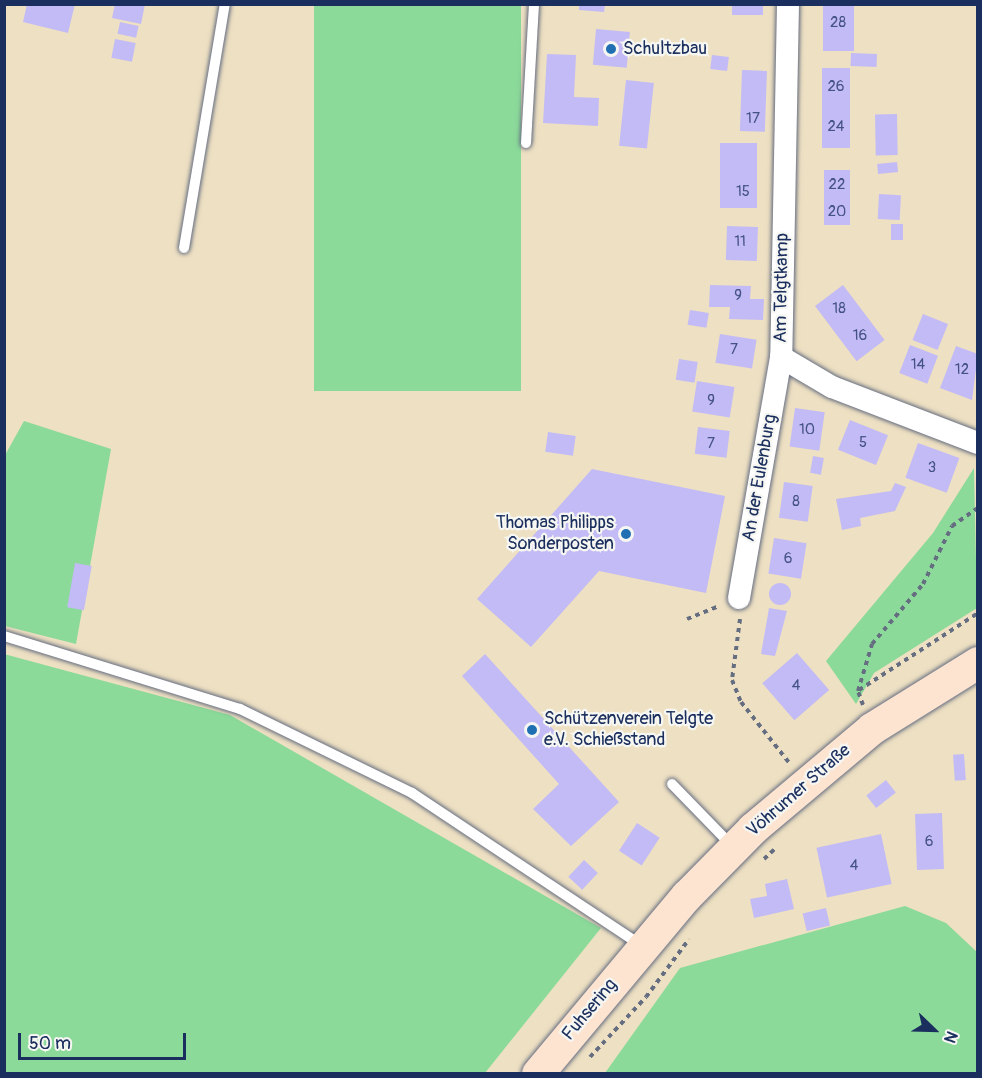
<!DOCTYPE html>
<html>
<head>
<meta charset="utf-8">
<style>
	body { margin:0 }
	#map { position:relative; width:982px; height:1078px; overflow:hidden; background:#eee0c2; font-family:Pangolin,sans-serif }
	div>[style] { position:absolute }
	.green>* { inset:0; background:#8bda99; transform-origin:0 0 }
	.building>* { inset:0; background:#c3bbf5; transform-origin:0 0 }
	.round { border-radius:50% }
	.path>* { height:4px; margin-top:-2px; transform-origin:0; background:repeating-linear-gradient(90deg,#656d81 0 4.5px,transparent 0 9px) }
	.roads { filter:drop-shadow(0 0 2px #656d81) drop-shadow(0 0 2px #656d81) }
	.service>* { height:10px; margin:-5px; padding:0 5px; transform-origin:5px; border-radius:5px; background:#fff }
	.minor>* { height:22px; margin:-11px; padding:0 11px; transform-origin:11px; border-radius:11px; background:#fff }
	.secondary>* { height:32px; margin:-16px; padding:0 16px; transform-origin:16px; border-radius:16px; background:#fde4d1 }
	.dots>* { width:16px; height:16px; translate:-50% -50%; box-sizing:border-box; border:3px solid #f6f6f2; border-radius:50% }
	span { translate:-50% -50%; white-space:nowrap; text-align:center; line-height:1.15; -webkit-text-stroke:4.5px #f6f6f2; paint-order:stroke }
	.number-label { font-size:15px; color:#455284 }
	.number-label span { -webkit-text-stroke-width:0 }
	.poi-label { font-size:18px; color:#1b2f5e }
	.left { translate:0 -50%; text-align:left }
	.right { translate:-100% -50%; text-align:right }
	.street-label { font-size:18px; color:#1b2f5e }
	.frame { position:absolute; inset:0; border:6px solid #1b2f5e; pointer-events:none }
	.north { position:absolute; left:904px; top:1000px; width:60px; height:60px; -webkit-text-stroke:4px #f6f6f2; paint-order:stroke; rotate:113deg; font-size:16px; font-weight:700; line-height:24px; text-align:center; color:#1b2f5e }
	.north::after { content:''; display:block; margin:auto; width:21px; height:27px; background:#1b2f5e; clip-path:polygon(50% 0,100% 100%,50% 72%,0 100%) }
	.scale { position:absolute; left:18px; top:1033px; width:168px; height:27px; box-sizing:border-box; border:3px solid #1b2f5e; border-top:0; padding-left:8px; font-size:18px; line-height:21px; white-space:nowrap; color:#1b2f5e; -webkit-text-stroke:4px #f6f6f2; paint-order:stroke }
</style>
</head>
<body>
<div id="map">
	<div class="green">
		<div style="left:314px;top:5px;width:207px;height:386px"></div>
		<div style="clip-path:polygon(24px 421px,111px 449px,76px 644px,5px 626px,4px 457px)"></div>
		<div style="clip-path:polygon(974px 468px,977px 608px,874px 673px,856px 704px,826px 661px,933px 533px)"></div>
		<div style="clip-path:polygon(4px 654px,230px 715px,601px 928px,485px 1073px,5px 1073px)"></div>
		<div style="clip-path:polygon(905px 906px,946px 923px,977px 952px,977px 1073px,605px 1073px,680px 968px)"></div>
	</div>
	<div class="building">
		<div style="clip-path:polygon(27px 4px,75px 4px,68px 33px,23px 22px)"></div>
		<div style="clip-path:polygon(115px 4px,145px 4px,141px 24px,112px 18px)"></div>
		<div style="clip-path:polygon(579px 4px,605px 4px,604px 12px,579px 10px)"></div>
		<div style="left:732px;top:4px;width:31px;height:11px"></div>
		<div style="left:854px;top:4px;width:47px;height:31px;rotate:90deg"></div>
		<div style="left:120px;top:22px;width:19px;height:12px;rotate:12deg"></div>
		<div style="left:596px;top:29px;width:34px;height:36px;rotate:5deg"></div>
		<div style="left:115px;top:39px;width:21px;height:19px;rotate:11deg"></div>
		<div style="left:851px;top:53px;width:26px;height:13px;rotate:2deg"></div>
		<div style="clip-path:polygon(547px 54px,576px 55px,574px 97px,599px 98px,598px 126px,543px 123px)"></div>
		<div style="left:712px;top:55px;width:17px;height:14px;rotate:7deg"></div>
		<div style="left:822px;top:68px;width:28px;height:80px"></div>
		<div style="left:742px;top:70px;width:25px;height:61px;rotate:2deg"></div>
		<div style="left:626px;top:80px;width:28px;height:66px;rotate:6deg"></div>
		<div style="left:897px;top:114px;width:41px;height:22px;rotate:89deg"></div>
		<div style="left:720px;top:143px;width:37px;height:65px"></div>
		<div style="left:897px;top:162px;width:10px;height:20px;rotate:84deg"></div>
		<div style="left:824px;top:170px;width:26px;height:55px"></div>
		<div style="left:879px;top:194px;width:22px;height:25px;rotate:3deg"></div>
		<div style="left:891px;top:224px;width:12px;height:16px"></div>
		<div style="left:727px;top:226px;width:31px;height:34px;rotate:2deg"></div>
		<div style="clip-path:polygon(710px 285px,751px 286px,750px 299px,764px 299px,763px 320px,729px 319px,730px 307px,709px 307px)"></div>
		<div style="left:843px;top:285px;width:69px;height:35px;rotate:53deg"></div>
		<div style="left:690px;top:310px;width:19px;height:15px;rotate:9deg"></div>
		<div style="left:923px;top:314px;width:27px;height:28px;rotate:22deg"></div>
		<div style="left:720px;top:334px;width:37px;height:29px;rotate:9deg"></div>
		<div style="left:910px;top:345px;width:30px;height:30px;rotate:21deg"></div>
		<div style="clip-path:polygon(956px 346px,978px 354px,972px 400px,940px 388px)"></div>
		<div style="left:679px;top:359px;width:19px;height:21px;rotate:9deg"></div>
		<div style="left:697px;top:381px;width:38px;height:31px;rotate:9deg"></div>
		<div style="left:795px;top:408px;width:30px;height:39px;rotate:8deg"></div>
		<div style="left:850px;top:420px;width:41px;height:32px;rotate:22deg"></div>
		<div style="left:698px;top:427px;width:32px;height:27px;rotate:7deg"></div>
		<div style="left:548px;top:432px;width:28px;height:20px;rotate:8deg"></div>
		<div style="left:918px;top:443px;width:44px;height:37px;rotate:20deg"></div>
		<div style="left:813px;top:456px;width:11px;height:17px;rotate:10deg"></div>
		<div style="clip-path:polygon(592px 469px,725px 496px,706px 593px,599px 571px,531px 647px,477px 599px)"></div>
		<div style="left:784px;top:482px;width:29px;height:36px;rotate:8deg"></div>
		<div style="clip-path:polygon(895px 483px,906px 487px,895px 511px,860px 518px,861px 526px,842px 530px,836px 499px,891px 491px)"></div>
		<div style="left:774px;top:538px;width:33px;height:36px;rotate:9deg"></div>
		<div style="left:75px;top:563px;width:17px;height:45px;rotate:10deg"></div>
		<div class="round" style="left:769px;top:583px;width:22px;height:22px"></div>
		<div style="clip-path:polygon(769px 608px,787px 611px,775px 656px,761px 654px)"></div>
		<div style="left:797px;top:653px;width:49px;height:46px;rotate:49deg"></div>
		<div style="clip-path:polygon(485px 654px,619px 802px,571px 846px,533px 809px,559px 784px,462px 676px)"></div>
		<div style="left:964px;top:754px;width:26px;height:11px;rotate:86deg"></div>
		<div style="left:886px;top:780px;width:16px;height:25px;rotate:52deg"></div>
		<div style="left:942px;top:813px;width:56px;height:27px;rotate:88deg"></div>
		<div style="left:637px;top:823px;width:27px;height:33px;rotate:33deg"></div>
		<div style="left:881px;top:834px;width:51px;height:66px;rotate:78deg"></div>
		<div style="left:584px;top:860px;width:19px;height:23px;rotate:43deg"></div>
		<div style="clip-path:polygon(787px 879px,794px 909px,754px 918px,750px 899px,767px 896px,765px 884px)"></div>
		<div style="left:826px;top:908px;width:18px;height:24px;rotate:77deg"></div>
	</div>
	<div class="path">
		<div style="left:687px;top:619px;width:35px;rotate:-22deg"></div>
		<div style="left:740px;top:619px;width:62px;rotate:97.5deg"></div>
		<div style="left:732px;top:680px;width:24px;rotate:68deg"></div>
		<div style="left:741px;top:702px;width:80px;rotate:51.6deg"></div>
		<div style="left:859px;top:690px;width:142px;rotate:-32.9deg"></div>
		<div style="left:863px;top:705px;width:15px;rotate:-110deg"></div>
		<div style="left:858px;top:691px;width:49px;rotate:-73.4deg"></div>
		<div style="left:872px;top:644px;width:79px;rotate:-49.6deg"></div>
		<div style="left:923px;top:584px;width:65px;rotate:-63.4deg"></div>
		<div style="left:952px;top:526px;width:32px;rotate:-35deg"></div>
		<div style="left:764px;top:859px;width:16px;rotate:-43deg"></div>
		<div style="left:590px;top:1057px;width:82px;rotate:-47deg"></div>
		<div style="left:646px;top:997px;width:72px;rotate:-53.4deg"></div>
	</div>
	<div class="roads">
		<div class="service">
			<div style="left:526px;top:143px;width:139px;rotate:-86.7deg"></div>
			<div style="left:184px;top:248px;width:247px;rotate:-80.5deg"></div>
			<div style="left:4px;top:636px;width:247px;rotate:17.2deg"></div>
			<div style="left:240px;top:709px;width:191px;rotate:26deg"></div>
			<div style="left:412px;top:793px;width:276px;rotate:33.6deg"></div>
			<div style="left:672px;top:784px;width:86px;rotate:45.9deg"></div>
		</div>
		<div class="minor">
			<div style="left:788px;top:4px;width:353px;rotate:91.1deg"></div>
			<div style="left:781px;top:357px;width:59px;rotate:30.5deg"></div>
			<div style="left:832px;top:387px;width:156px;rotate:21deg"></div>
			<div style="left:739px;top:598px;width:245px;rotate:-80.1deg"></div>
		</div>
		<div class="secondary">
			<div style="left:538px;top:1074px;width:232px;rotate:-50.1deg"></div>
			<div style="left:687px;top:896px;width:94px;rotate:-45.4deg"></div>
			<div style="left:753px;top:829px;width:155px;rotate:-40deg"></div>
			<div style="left:872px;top:729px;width:125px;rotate:-31.9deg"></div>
		</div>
	</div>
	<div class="dots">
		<div style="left:611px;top:49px;background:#1f6fb2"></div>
		<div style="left:626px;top:534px;background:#1f6fb2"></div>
		<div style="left:532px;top:730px;background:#1f6fb2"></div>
	</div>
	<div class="number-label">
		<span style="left:838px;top:23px">28</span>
		<span style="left:836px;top:87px">26</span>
		<span style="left:753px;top:119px">17</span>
		<span style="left:836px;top:127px">24</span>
		<span style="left:837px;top:185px">22</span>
		<span style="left:743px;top:192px">15</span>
		<span style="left:837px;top:212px">20</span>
		<span style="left:740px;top:242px">11</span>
		<span style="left:738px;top:296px">9</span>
		<span style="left:839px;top:309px">18</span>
		<span style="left:860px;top:336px">16</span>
		<span style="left:734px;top:350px">7</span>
		<span style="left:918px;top:365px">14</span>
		<span style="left:962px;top:370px">12</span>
		<span style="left:711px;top:401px">9</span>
		<span style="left:807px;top:430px">10</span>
		<span style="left:863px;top:443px">5</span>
		<span style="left:711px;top:444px">7</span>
		<span style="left:932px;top:468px">3</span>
		<span style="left:796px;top:502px">8</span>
		<span style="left:788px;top:559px">6</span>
		<span style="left:796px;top:686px">4</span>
		<span style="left:929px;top:842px">6</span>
		<span style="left:854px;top:866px">4</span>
	</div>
	<div class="poi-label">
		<span class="left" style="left:623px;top:49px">Schultzbau</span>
		<span class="right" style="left:614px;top:534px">Thomas Philipps<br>Sonderposten</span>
		<span class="left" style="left:544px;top:730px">Schützenverein Telgte<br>e.V. Schießstand</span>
	</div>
	<div class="street-label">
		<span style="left:782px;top:288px;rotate:-89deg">Am Telgtkamp</span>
		<span style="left:760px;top:478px;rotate:-80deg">An der Eulenburg</span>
		<span style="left:799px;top:791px;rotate:-41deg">Vöhrumer Straße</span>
		<span style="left:590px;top:1010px;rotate:-50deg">Fuhsering</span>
	</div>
	<div class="frame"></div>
	<div class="north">N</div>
	<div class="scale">50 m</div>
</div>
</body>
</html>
